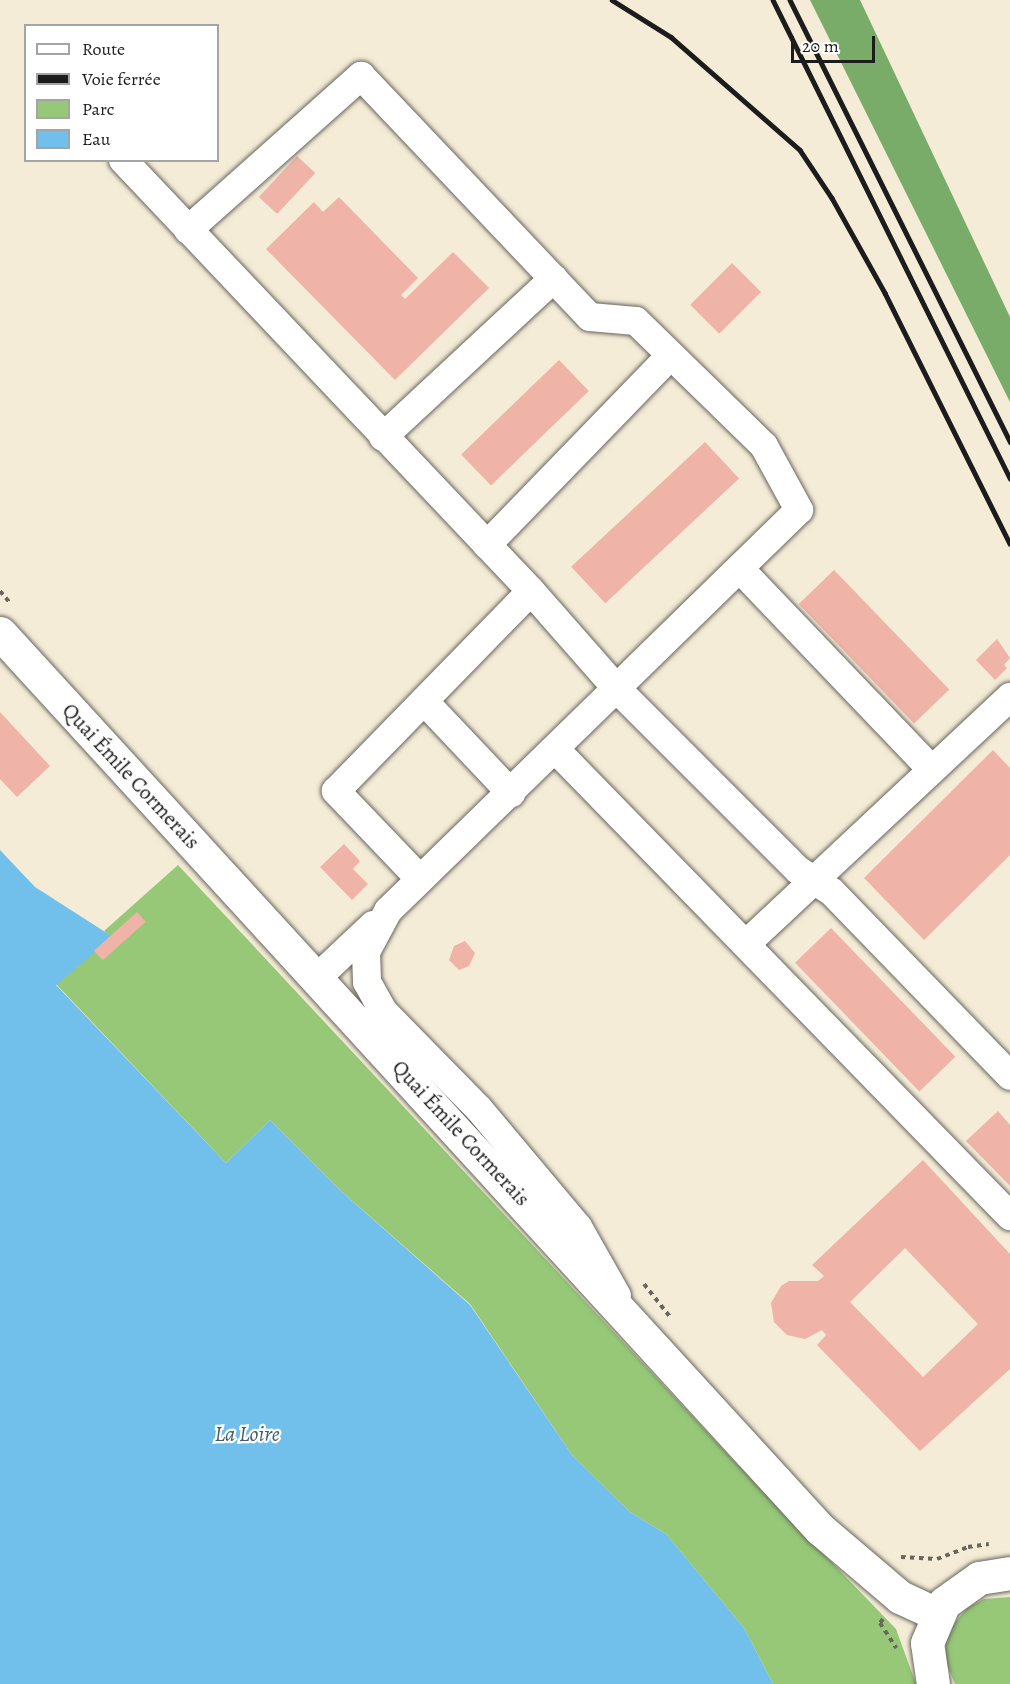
<!DOCTYPE html>
<html>
<head>
<meta charset="utf-8">
<style>
	body { margin:0 }
	#map { position:relative; width:1010px; height:1684px; overflow:hidden; background:#f4ecd7; font-family:Alegreya,serif }
	div>[style] { position:absolute }
	.green>* { inset:0; background:#96c878 }
	.forest>* { inset:0; background:#78ac68 }
	.water>* { inset:0; background:#71c0ec }
	.building>* { inset:0; background:#efb3a8; transform-origin:0 0 }
	.path>* { height:4px; margin-top:-2px; transform-origin:0; background:repeating-linear-gradient(90deg,#68655d 0 4.5px,transparent 0 9px) }
	.roads { filter:drop-shadow(0 0 2px #68655d) drop-shadow(0 0 2px #68655d) }
	.minor>* { height:28px; margin:-14px; padding:0 14px; transform-origin:14px; border-radius:14px; background:#fff }
	.major>* { height:33px; margin:-16.5px; padding:0 16.5px; transform-origin:16.5px; border-radius:16.5px; background:#fff }
	.rail>* { height:4.5px; margin:-2.25px; padding:0 2.25px; transform-origin:2.25px; border-radius:2.25px; background:#1c1c1c }
	span { translate:-50% -50%; white-space:nowrap; text-align:center; line-height:1.15; -webkit-text-stroke:4.5px #fff; paint-order:stroke }
	.street-label { font-size:21px; color:#1c1c1c }
	.water-label { font-size:22px; color:#3e5e6f; font-style:italic }
	.legend { position:absolute; left:24px; top:24px; width:195px; height:138px; box-sizing:border-box; background:#fff; border:2px solid #a4a4a4; margin:0; padding:8px 10px; list-style:none; font-size:18px; color:#1c1c1c }
	.legend li { display:flex; align-items:center; gap:12px; height:30px }
	.legend b { width:30px; border:2px solid #a4a4a4 }
	.scale { position:absolute; left:791px; top:36px; width:84px; height:27px; box-sizing:border-box; border:3px solid #1c1c1c; border-top:0; padding-left:8px; font-size:18px; line-height:21px; white-space:nowrap; color:#1c1c1c; -webkit-text-stroke:4px #fff; paint-order:stroke }
</style>
</head>
<body>
<div id="map">
	<div class="green">
		<div style="clip-path:polygon(178px 865px,735px 1462px,896px 1629px,916px 1684px,773px 1684px,744px 1628px,666px 1534px,630px 1512px,572px 1455px,470px 1304px,342px 1192px,270px 1120px,226px 1163px,56px 984px,112px 937px,104px 931px)"></div>
		<div style="clip-path:polygon(1010px 1597px,1010px 1684px,955px 1684px,946px 1662px,946px 1642px,954px 1624px,967px 1608px,984px 1599px)"></div>
	</div>
	<div class="forest">
		<div style="clip-path:polygon(810px 0,860px 0,1010px 317px,1010px 402px)"></div>
	</div>
	<div class="water">
		<div style="clip-path:polygon(0 850px,35px 887px,113px 937px,56px 985px,226px 1163px,270px 1120px,342px 1192px,470px 1305px,572px 1455px,630px 1512px,666px 1534px,744px 1628px,773px 1684px,0 1684px)"></div>
	</div>
	<div class="building">
		<div style="left:297px;top:156px;width:25px;height:56px;rotate:43deg"></div>
		<div style="clip-path:polygon(339px 197px,418px 278px,401px 295px,405px 299px,453px 252px,489px 288px,395px 380px,266px 249px,314px 202px,323px 212px)"></div>
		<div style="left:732px;top:263px;width:41px;height:59px;rotate:45deg"></div>
		<div style="left:559px;top:360px;width:43px;height:136px;rotate:46deg"></div>
		<div style="left:705px;top:442px;width:50px;height:183px;rotate:47deg"></div>
		<div style="left:834px;top:570px;width:166px;height:49px;rotate:46deg"></div>
		<div style="clip-path:polygon(997px 639px,1010px 658px,1004px 665px,1007px 668px,995px 680px,976px 660px)"></div>
		<div style="clip-path:polygon(0 712px,50px 766px,17px 797px,0 779px)"></div>
		<div style="clip-path:polygon(993px 750px,1010px 768px,1010px 855px,924px 940px,864px 878px)"></div>
		<div style="clip-path:polygon(344px 844px,360px 861px,353px 869px,368px 884px,352px 900px,320px 867px)"></div>
		<div style="left:137px;top:912px;width:13px;height:58px;rotate:48deg"></div>
		<div style="left:831px;top:928px;width:179px;height:50px;rotate:46deg"></div>
		<div style="clip-path:polygon(465px 941px,475px 953px,469px 966px,459px 970px,449px 960px,454px 946px)"></div>
		<div style="clip-path:polygon(998px 1111px,1010px 1125px,1010px 1186px,966px 1141px)"></div>
		<div style="clip-path:polygon(evenodd,923px 1160px,1010px 1254px,1010px 1369px,920px 1451px,817px 1345px,826px 1335px,822px 1330px,805px 1339px,787px 1335px,774px 1322px,771px 1303px,781px 1286px,789px 1281px,818px 1281px,824px 1276px,812px 1265px,923px 1160px,905px 1248px,978px 1324px,923px 1377px,850px 1302px,905px 1248px)"></div>
	</div>
	<div class="path">
		<div style="left:0;top:591px;width:17px;rotate:50deg"></div>
		<div style="left:644px;top:1284px;width:43px;rotate:51.5deg"></div>
		<div style="left:901px;top:1557px;width:36px;rotate:3deg"></div>
		<div style="left:937px;top:1559px;width:33px;rotate:-21deg"></div>
		<div style="left:968px;top:1547px;width:21px;rotate:-8deg"></div>
		<div style="left:883px;top:1619px;width:5px;rotate:127deg"></div>
		<div style="left:880px;top:1623px;width:30px;rotate:57deg"></div>
	</div>
	<div class="roads">
		<div class="minor">
			<div style="left:123px;top:160px;width:593px;rotate:46.57deg"></div>
			<div style="left:531px;top:591px;width:132px;rotate:48.7deg"></div>
			<div style="left:618px;top:690px;width:255px;rotate:45deg"></div>
			<div style="left:798px;top:870px;width:40px;rotate:32.9deg"></div>
			<div style="left:832px;top:892px;width:256px;rotate:45.9deg"></div>
			<div style="left:188px;top:230px;width:232px;rotate:-41.7deg"></div>
			<div style="left:361px;top:76px;width:332px;rotate:46.5deg"></div>
			<div style="left:590px;top:317px;width:46px;rotate:5deg"></div>
			<div style="left:636px;top:321px;width:179px;rotate:44.3deg"></div>
			<div style="left:764px;top:446px;width:73px;rotate:61.3deg"></div>
			<div style="left:799px;top:510px;width:574px;rotate:135.71deg"></div>
			<div style="left:388px;top:911px;width:47px;rotate:118.2deg"></div>
			<div style="left:366px;top:952px;width:30px;rotate:88deg"></div>
			<div style="left:367px;top:982px;width:33px;rotate:61deg"></div>
			<div style="left:383px;top:1011px;width:137px;rotate:45.6deg"></div>
			<div style="left:479px;top:1109px;width:154px;rotate:50deg"></div>
			<div style="left:578px;top:1227px;width:79px;rotate:60.5deg"></div>
			<div style="left:383px;top:437px;width:233px;rotate:-42.9deg"></div>
			<div style="left:487px;top:545px;width:264px;rotate:-45.9deg"></div>
			<div style="left:740px;top:569px;width:278px;rotate:46.3deg"></div>
			<div style="left:424px;top:701px;width:127px;rotate:46.6deg"></div>
			<div style="left:556px;top:750px;width:651px;rotate:45.75deg"></div>
			<div style="left:420px;top:879px;width:122px;rotate:-133.7deg"></div>
			<div style="left:336px;top:791px;width:279px;rotate:-45.7deg"></div>
			<div style="left:746px;top:944px;width:362px;rotate:-43.1deg"></div>
			<div style="left:317px;top:978px;width:77px;rotate:-43.4deg"></div>
		</div>
		<div class="major">
			<div style="left:0;top:633px;width:1215px;rotate:47.54deg"></div>
			<div style="left:820px;top:1529px;width:105px;rotate:40.4deg"></div>
			<div style="left:900px;top:1597px;width:40px;rotate:25deg"></div>
			<div style="left:933px;top:1684px;width:41px;rotate:-98.3deg"></div>
			<div style="left:927px;top:1643px;width:43px;rotate:-67deg"></div>
			<div style="left:944px;top:1603px;width:43px;rotate:-35.5deg"></div>
			<div style="left:979px;top:1578px;width:31px;rotate:-9deg"></div>
		</div>
	</div>
	<div class="rail">
		<div style="left:612px;top:0;width:70px;rotate:32.1deg"></div>
		<div style="left:671px;top:37px;width:171px;rotate:41.2deg"></div>
		<div style="left:800px;top:150px;width:58px;rotate:56.3deg"></div>
		<div style="left:832px;top:198px;width:109px;rotate:60.8deg"></div>
		<div style="left:885px;top:293px;width:280px;rotate:63.5deg"></div>
		<div style="left:773px;top:0;width:534px;rotate:63.63deg"></div>
		<div style="left:790px;top:0;width:494px;rotate:63.5deg"></div>
	</div>
	<div class="street-label">
		<span style="left:131px;top:776px;rotate:47deg">Quai Émile Cormerais</span>
		<span style="left:461px;top:1133px;rotate:47deg">Quai Émile Cormerais</span>
	</div>
	<div class="water-label">
		<span style="left:247px;top:1435px">La Loire</span>
	</div>
	<ul class="legend">
	<li><b style="height:8px;background:#fff"></b>Route</li>
	<li><b style="height:8px;background:#1c1c1c"></b>Voie ferrée</li>
	<li><b style="height:16px;background:#96c878"></b>Parc</li>
	<li><b style="height:16px;background:#71c0ec"></b>Eau</li>
	</ul>
	<div class="scale">20 m</div>
</div>
</body>
</html>
